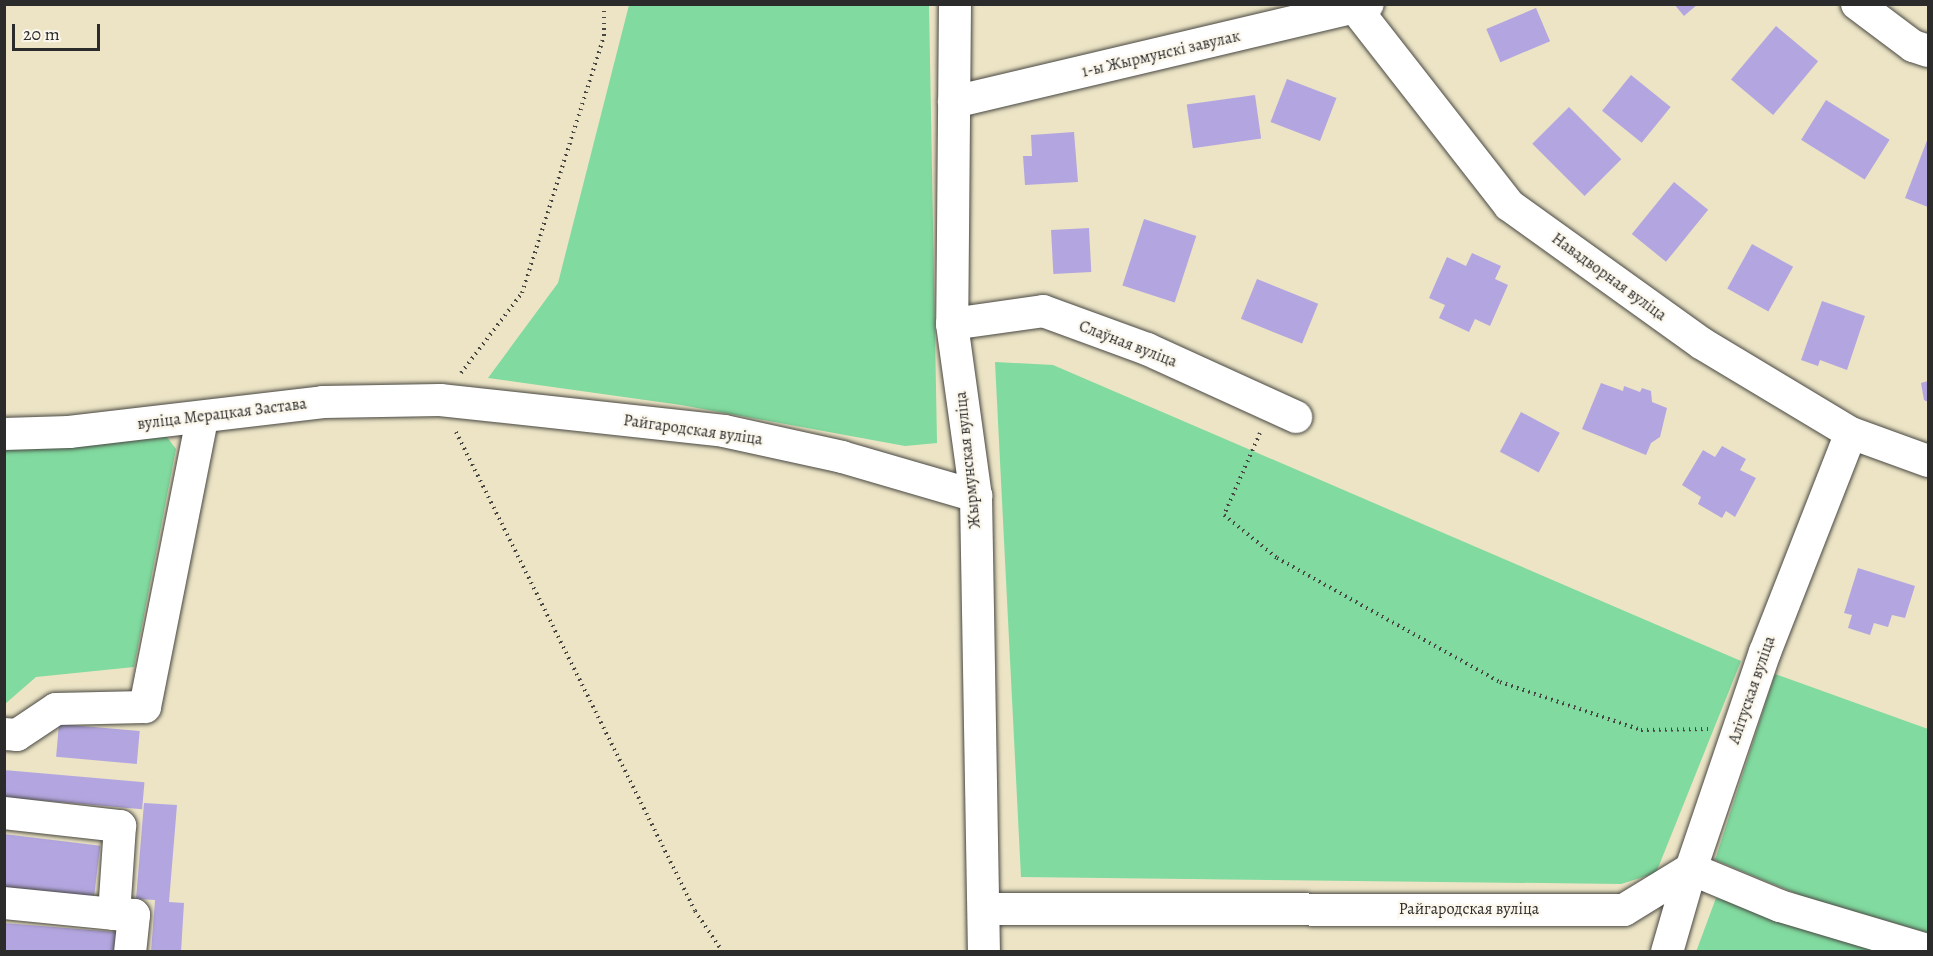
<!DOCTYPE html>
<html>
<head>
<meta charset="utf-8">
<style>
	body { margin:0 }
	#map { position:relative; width:1933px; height:956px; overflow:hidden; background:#ece4c5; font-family:Alegreya,serif }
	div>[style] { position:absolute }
	.green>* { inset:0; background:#81da9f }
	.building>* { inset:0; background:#b3a6e0; transform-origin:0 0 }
	.path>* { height:4px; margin-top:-2px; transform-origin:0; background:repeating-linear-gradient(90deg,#484742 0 1.5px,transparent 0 6px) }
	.roads { filter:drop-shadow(0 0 2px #484742) drop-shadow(0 0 2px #484742) }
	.minor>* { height:32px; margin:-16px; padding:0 16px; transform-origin:16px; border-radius:16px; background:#fff }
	span { translate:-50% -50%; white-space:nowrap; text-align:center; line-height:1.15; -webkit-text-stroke:4.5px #fbf7ec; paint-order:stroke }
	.street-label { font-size:16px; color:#2b2b2b }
	.frame { position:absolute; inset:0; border:6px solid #2b2b2b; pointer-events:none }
	.scale { position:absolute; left:12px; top:24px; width:88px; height:27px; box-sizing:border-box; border:3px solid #2b2b2b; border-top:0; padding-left:8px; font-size:18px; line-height:21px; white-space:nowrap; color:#2b2b2b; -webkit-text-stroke:4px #fbf7ec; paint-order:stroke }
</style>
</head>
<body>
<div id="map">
	<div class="green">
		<div style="clip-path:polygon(629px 5px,929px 5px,937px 443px,905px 446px,681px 405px,488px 378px,558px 283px)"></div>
		<div style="clip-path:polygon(995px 362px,1053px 365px,1741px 661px,1656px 873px,1621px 884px,1021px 877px)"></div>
		<div style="clip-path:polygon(163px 432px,176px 449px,134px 667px,36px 677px,5px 704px,5px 442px)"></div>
		<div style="clip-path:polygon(1775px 674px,1928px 729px,1928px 933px,1802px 896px,1715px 860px)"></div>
		<div style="clip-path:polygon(1716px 898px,1889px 951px,1696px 952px)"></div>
	</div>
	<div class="building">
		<div style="clip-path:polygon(1674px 4px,1698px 4px,1684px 16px)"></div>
		<div style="left:1536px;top:8px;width:36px;height:54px;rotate:67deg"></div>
		<div style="left:1776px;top:26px;width:55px;height:70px;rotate:40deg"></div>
		<div style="left:1631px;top:75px;width:51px;height:46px;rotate:39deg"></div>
		<div style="left:1287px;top:79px;width:53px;height:46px;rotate:21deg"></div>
		<div style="left:1255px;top:95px;width:44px;height:69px;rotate:82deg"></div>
		<div style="left:1826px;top:100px;width:75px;height:47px;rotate:32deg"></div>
		<div style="left:1569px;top:107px;width:74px;height:52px;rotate:45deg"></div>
		<div style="clip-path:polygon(1074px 132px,1078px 182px,1025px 185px,1023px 156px,1032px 156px,1031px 135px)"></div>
		<div style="clip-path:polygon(1928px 138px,1928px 207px,1905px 198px)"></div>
		<div style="left:1674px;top:182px;width:44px;height:67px;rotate:39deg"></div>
		<div style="left:1144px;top:219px;width:55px;height:70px;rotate:18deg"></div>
		<div style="left:1089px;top:228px;width:44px;height:38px;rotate:87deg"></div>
		<div style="left:1752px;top:244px;width:47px;height:51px;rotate:29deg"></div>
		<div style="clip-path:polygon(1472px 253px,1501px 266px,1495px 279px,1508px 285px,1490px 326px,1475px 319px,1469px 332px,1439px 318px,1445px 305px,1429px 298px,1447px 257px,1466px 266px)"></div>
		<div style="left:1257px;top:279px;width:66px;height:43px;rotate:22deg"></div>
		<div style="clip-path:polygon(1822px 301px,1865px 316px,1847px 370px,1820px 360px,1818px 366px,1801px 360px)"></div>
		<div style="clip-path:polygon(1928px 381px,1928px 402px,1924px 400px,1921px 383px)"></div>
		<div style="clip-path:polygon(1601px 383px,1623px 391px,1624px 386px,1640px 392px,1642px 388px,1651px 391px,1652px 402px,1667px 408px,1660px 437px,1651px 443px,1646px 455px,1582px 429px)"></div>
		<div style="left:1521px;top:412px;width:44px;height:45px;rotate:28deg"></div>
		<div style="clip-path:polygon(1722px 446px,1746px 459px,1740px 470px,1756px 478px,1735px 517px,1726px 511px,1722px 518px,1698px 504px,1701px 497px,1682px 485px,1703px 450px,1715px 457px)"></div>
		<div style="clip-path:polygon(1858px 568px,1915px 586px,1905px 618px,1892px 615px,1888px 627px,1874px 623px,1870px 635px,1848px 628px,1852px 615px,1844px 613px)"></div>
		<div style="left:59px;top:724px;width:81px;height:33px;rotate:5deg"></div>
		<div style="left:4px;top:770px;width:141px;height:27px;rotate:5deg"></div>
		<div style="clip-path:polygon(144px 803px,177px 805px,169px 902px,184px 903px,181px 952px,151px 952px,155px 900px,136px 899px)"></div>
		<div style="left:4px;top:834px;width:97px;height:55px;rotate:7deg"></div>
		<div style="clip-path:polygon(4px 923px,116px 932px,114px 952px,4px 952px)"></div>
	</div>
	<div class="path">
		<div style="left:461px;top:373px;width:101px;rotate:-52.7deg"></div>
		<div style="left:522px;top:293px;width:270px;rotate:-72.3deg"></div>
		<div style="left:604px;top:36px;width:32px;rotate:-90deg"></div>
		<div style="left:456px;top:432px;width:535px;rotate:63.48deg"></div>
		<div style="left:695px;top:911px;width:50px;rotate:55.7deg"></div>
		<div style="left:1260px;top:433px;width:90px;rotate:113.7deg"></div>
		<div style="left:1224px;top:515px;width:68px;rotate:39.1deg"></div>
		<div style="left:1277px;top:558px;width:255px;rotate:29.1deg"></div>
		<div style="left:1500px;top:682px;width:149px;rotate:18.8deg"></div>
		<div style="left:1641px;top:730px;width:67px;rotate:-0.9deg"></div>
	</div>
	<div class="roads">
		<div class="minor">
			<div style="left:955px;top:4px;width:320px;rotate:90.5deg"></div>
			<div style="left:952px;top:324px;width:174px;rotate:82.1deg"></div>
			<div style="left:976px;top:496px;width:456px;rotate:89deg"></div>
			<div style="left:1857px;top:4px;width:70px;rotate:36.9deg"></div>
			<div style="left:1913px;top:46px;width:16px;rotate:18deg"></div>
			<div style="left:1356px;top:9px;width:249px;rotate:52deg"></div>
			<div style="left:1509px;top:205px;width:236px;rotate:35.7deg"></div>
			<div style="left:1701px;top:343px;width:175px;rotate:31deg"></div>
			<div style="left:1851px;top:433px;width:82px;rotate:20deg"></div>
			<div style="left:954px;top:102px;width:425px;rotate:-13.3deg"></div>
			<div style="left:952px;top:324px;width:92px;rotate:-8.1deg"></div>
			<div style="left:1043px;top:311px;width:111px;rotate:20.1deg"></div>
			<div style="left:1147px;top:349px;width:164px;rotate:24.5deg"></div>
			<div style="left:4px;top:434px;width:65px;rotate:-1.8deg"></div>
			<div style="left:69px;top:432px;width:256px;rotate:-6.7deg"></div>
			<div style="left:323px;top:402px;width:117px;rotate:-1deg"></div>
			<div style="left:440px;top:400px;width:286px;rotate:6.2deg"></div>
			<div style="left:724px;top:431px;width:121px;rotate:12.4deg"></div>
			<div style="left:842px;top:457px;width:140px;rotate:16.2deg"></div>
			<div style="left:4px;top:734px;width:13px;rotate:4deg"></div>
			<div style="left:17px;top:735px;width:47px;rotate:-33.7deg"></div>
			<div style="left:56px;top:709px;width:89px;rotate:-1.3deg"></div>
			<div style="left:145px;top:707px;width:295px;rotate:-78.8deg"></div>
			<div style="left:4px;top:813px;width:117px;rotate:6.4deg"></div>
			<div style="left:120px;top:826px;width:88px;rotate:93.9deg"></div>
			<div style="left:114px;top:914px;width:20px;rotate:3deg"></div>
			<div style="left:134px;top:915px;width:37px;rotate:96deg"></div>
			<div style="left:4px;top:903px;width:111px;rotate:5.7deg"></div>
			<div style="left:984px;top:909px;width:640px;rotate:0.09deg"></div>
			<div style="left:1624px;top:910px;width:79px;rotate:-31.5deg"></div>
			<div style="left:1691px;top:869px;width:96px;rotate:22.6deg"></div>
			<div style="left:1780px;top:906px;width:154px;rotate:16.6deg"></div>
			<div style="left:1667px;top:952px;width:86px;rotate:-73.9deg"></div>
			<div style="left:1691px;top:869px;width:229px;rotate:-71.2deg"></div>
			<div style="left:1765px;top:652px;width:235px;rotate:-68.6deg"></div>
		</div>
	</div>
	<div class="street-label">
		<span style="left:1161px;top:54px;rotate:-13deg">1-ы Жырмунскі завулак</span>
		<span style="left:1609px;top:277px;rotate:36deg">Навадворная вуліца</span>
		<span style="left:1128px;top:344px;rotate:21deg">Слаўная вуліца</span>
		<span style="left:222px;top:414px;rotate:-7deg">вуліца Мерацкая Застава</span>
		<span style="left:693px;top:430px;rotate:8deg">Райгародская вуліца</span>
		<span style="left:968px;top:460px;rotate:-96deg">Жырмунская вуліца</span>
		<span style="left:1752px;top:690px;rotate:-71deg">Алітуская вуліца</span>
		<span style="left:1469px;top:909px">Райгародская вуліца</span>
	</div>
	<div class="frame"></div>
	<div class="scale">20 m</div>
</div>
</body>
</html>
